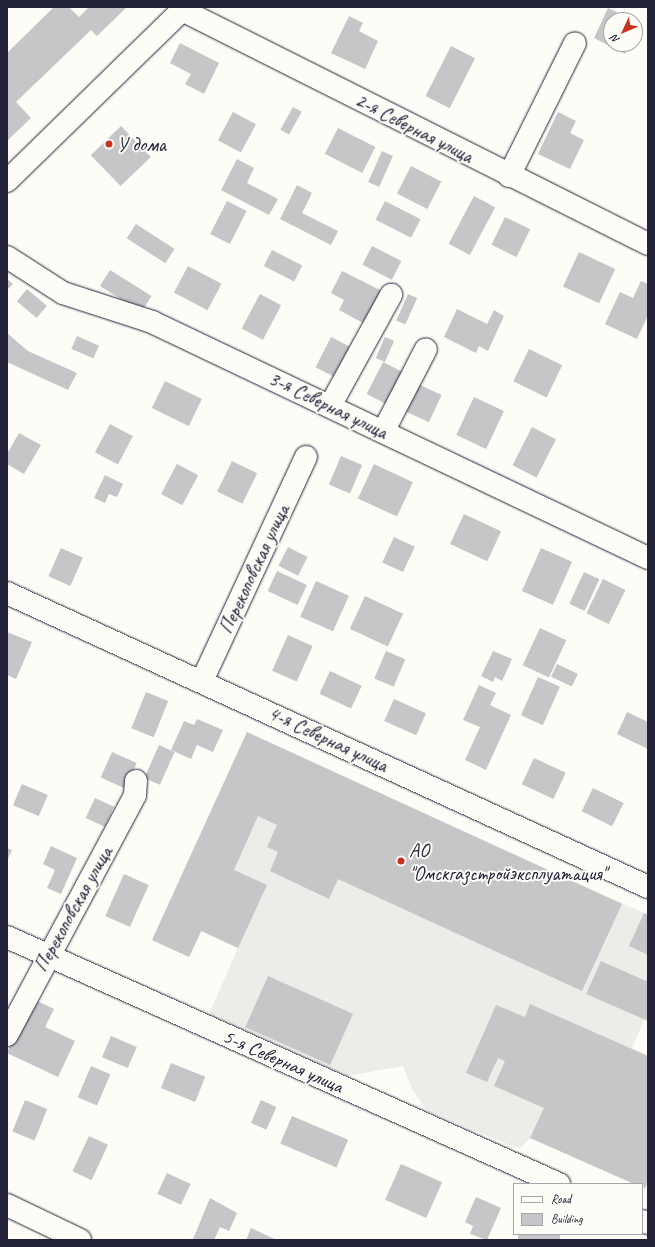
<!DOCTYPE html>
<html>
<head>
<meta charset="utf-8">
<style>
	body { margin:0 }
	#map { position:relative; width:655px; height:1247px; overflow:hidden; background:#fdfcf7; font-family:Caveat,sans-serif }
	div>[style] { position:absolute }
	.built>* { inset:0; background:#ecece9 }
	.building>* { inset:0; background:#c6c6c8; transform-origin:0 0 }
	.roads { filter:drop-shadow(0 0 1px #22223b) drop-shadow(0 0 1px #22223b) }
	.minor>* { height:22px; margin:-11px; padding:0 11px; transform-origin:11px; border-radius:11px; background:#fdfcf7 }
	.dots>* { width:11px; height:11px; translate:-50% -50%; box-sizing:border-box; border:2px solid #fdfcf7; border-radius:50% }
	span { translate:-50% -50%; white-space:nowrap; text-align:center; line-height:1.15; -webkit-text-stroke:4px #fdfcf7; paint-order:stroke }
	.street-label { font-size:20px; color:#22223b }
	.poi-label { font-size:20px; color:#22223b }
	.left { translate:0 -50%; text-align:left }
	.frame { position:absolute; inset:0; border:8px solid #22223b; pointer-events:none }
	.legend { position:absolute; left:513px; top:1183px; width:130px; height:52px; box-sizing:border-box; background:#fdfcf7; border:1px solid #a5a5ac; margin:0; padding:5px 7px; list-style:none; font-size:12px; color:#22223b }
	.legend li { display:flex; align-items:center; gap:8px; height:20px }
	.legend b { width:20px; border:1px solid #a5a5ac }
	.north { position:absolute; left:603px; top:12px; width:40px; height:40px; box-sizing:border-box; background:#fdfcf7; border:1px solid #a5a5ac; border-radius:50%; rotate:226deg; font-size:11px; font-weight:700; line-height:16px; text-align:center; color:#22223b }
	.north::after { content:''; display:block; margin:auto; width:14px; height:18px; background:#c8321e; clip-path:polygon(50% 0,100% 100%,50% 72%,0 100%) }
</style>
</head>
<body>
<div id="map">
	<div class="built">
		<div style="clip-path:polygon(247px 732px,648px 915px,648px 1021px,644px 1020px,632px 1048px,648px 1056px,648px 1181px,645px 1189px,642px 1184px,530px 1138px,519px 1149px,427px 1111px,412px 1089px,403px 1066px,348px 1076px,209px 1014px,238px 948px,202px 931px,189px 957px,152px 940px)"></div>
	</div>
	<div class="building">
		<div style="clip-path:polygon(54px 7px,69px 7px,79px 17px,89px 7px,127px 7px,97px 36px,91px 30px,16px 102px,31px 118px,7px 141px,7px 53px)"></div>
		<div style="clip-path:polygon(608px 8px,633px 20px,611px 20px,611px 44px,630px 44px,625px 54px,594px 38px)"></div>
		<div style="clip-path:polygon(349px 16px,363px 23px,359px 31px,378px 41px,365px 69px,331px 53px)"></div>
		<div style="clip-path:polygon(635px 21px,640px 23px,635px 34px)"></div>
		<div style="clip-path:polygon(180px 43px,219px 63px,204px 94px,185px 84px,191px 74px,170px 63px)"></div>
		<div style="left:451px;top:46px;width:27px;height:56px;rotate:27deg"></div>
		<div style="left:293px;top:107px;width:10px;height:26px;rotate:29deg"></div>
		<div style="left:233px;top:112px;width:26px;height:32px;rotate:28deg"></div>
		<div style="clip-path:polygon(558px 112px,576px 121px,570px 133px,584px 140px,570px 169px,538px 154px)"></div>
		<div style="left:121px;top:126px;width:43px;height:42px;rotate:46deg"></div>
		<div style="left:338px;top:128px;width:42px;height:29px;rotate:27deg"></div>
		<div style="left:382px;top:151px;width:12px;height:34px;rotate:24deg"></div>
		<div style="clip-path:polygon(237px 159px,254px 168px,247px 183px,278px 199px,269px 215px,221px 190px)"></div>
		<div style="left:411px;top:166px;width:34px;height:31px;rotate:27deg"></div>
		<div style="clip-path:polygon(297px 185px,312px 193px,302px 213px,338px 231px,331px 245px,280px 219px)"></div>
		<div style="left:474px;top:196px;width:24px;height:54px;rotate:28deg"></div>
		<div style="left:227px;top:201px;width:22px;height:37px;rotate:27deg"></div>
		<div style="left:385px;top:201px;width:40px;height:21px;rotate:27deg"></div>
		<div style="left:505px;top:217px;width:28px;height:31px;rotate:26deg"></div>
		<div style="left:136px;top:224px;width:46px;height:17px;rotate:33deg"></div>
		<div style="left:372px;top:246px;width:33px;height:21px;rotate:27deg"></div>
		<div style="left:272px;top:250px;width:34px;height:18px;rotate:27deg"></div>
		<div style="left:579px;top:252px;width:40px;height:38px;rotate:25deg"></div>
		<div style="left:188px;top:266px;width:38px;height:30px;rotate:28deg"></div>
		<div style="left:110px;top:270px;width:49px;height:19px;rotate:32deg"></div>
		<div style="clip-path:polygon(342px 271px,382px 291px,365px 324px,339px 310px,344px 300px,331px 293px)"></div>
		<div style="clip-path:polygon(7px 279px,13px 284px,7px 290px)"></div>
		<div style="clip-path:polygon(641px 281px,648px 284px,648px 315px,637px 339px,605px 324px,620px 292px,633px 298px)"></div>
		<div style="left:27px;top:289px;width:26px;height:16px;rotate:40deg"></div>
		<div style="left:260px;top:294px;width:24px;height:39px;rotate:28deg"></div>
		<div style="left:408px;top:294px;width:10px;height:29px;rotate:24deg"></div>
		<div style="clip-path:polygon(457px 309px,487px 324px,494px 310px,504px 316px,488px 351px,479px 346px,476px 353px,444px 337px)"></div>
		<div style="clip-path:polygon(7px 333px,28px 351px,77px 373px,68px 390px,7px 362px)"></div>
		<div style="left:77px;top:336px;width:24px;height:14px;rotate:24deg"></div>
		<div style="left:331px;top:337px;width:22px;height:34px;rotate:27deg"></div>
		<div style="left:385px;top:337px;width:10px;height:23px;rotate:24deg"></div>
		<div style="left:529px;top:349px;width:37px;height:36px;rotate:26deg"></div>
		<div style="left:383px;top:362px;width:22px;height:36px;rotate:27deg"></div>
		<div style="left:165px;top:381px;width:41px;height:30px;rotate:26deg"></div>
		<div style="left:418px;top:384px;width:26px;height:30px;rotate:25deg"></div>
		<div style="left:474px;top:397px;width:33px;height:42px;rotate:25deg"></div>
		<div style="left:110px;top:424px;width:26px;height:32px;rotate:28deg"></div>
		<div style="left:532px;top:427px;width:27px;height:43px;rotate:27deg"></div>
		<div style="clip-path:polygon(19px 433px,41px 445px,24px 474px,7px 464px,7px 454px)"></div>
		<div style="left:341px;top:456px;width:23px;height:31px;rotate:23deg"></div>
		<div style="left:232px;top:461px;width:28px;height:34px;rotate:26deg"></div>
		<div style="left:177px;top:464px;width:24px;height:34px;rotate:28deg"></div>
		<div style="left:374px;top:464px;width:43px;height:38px;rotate:25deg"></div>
		<div style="clip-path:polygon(105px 475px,123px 484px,117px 497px,109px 494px,105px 503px,94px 498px)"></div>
		<div style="left:464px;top:514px;width:41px;height:33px;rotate:25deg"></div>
		<div style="left:394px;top:537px;width:23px;height:28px;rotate:25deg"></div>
		<div style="left:288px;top:547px;width:22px;height:21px;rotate:27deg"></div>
		<div style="left:61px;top:548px;width:24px;height:31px;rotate:24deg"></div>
		<div style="left:541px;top:548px;width:34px;height:47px;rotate:24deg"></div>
		<div style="left:277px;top:571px;width:33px;height:22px;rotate:25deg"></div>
		<div style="left:584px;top:572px;width:17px;height:35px;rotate:25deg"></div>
		<div style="left:603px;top:579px;width:25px;height:38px;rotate:26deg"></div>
		<div style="left:316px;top:581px;width:36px;height:39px;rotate:24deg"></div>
		<div style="left:365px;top:596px;width:42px;height:36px;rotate:25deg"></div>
		<div style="left:540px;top:628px;width:29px;height:41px;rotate:25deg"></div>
		<div style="clip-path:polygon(7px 632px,32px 642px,16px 679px,7px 675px)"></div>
		<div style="left:288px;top:635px;width:27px;height:39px;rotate:24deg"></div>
		<div style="left:386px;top:651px;width:21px;height:30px;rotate:23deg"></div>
		<div style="clip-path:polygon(493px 651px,512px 659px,502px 681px,495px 677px,493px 682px,481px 676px)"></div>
		<div style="left:557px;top:664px;width:23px;height:14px;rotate:25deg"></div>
		<div style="left:330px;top:671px;width:35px;height:25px;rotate:25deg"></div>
		<div style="left:538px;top:677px;width:24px;height:42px;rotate:24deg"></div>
		<div style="clip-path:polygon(479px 685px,496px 693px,490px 705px,511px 715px,486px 770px,465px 760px,480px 727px,463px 720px)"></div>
		<div style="left:146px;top:692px;width:24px;height:39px;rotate:22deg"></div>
		<div style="left:394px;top:699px;width:35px;height:24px;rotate:24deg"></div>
		<div style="clip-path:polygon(627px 712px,648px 722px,648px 749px,617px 734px)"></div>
		<div style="clip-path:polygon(197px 719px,223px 730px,213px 752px,197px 745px,191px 759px,171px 750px,184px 721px,194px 725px)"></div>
		<div style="clip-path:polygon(247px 732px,622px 904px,582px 991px,338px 879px,329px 899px,270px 871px,278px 852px,267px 847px,277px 825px,258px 816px,234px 870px,267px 885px,238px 948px,201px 931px,189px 957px,152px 940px)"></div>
		<div style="left:159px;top:745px;width:17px;height:36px;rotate:24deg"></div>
		<div style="left:112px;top:752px;width:27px;height:28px;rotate:24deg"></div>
		<div style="left:534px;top:758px;width:35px;height:29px;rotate:25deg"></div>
		<div style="left:22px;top:784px;width:28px;height:23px;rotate:23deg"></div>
		<div style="left:593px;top:788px;width:34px;height:26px;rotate:26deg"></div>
		<div style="left:95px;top:798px;width:21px;height:22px;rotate:25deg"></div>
		<div style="clip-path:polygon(51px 846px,77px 858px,61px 894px,47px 888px,55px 870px,43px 864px)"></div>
		<div style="clip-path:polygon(7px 848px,12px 850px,7px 861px)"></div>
		<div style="left:124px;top:874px;width:27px;height:46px;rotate:24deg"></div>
		<div style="clip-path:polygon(644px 913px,648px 915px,648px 955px,629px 946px)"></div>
		<div style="clip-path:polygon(601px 961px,646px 981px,648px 977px,648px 1021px,586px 994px)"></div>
		<div style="left:268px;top:976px;width:93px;height:56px;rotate:24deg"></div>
		<div style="clip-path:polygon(31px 998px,54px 1009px,45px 1027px,75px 1041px,58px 1077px,7px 1053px)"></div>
		<div style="clip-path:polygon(530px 1004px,648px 1056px,648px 1181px,645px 1189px,642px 1184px,634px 1184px,530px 1138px,544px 1108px,494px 1086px,505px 1061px,498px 1058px,487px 1082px,466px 1073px,496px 1005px,525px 1017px)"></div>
		<div style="left:111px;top:1036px;width:28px;height:23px;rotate:23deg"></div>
		<div style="left:171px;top:1063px;width:37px;height:27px;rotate:22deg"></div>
		<div style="left:91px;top:1066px;width:21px;height:34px;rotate:23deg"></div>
		<div style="left:25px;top:1100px;width:24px;height:34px;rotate:22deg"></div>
		<div style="left:261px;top:1100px;width:17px;height:25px;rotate:24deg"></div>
		<div style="left:292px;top:1116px;width:61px;height:30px;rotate:23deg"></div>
		<div style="left:89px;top:1136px;width:21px;height:39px;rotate:25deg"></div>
		<div style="left:401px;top:1164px;width:45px;height:39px;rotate:24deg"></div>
		<div style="left:167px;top:1173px;width:26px;height:23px;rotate:25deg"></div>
		<div style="clip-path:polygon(476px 1197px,501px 1208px,487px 1240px,470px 1234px,473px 1226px,465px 1222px)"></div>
		<div style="clip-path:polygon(210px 1198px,237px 1213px,229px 1231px,220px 1227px,214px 1240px,196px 1240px,193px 1239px)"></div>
		<div style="clip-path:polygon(251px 1228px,277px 1240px,246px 1240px)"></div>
		<div style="left:518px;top:1234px;width:42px;height:6px"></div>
	</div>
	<div class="roads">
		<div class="minor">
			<div style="left:182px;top:10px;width:521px;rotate:26.66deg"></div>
			<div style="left:509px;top:176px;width:148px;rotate:-63.6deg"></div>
			<div style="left:7px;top:181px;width:249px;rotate:-44.3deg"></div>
			<div style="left:7px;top:257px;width:67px;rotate:32.7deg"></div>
			<div style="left:63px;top:293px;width:94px;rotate:18deg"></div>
			<div style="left:152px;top:322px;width:549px;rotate:25.45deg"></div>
			<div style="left:330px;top:406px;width:127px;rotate:-61.2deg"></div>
			<div style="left:383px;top:432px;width:93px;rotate:-62.6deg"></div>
			<div style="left:7px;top:593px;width:705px;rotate:24.64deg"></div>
			<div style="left:202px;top:681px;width:247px;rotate:-65.1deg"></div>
			<div style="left:7px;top:937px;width:605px;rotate:24.11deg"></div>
			<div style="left:7px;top:1035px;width:272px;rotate:-61.9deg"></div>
			<div style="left:135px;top:795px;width:14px;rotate:-86deg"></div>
			<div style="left:7px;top:1205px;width:81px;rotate:25.6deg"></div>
			<div style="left:642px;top:1221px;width:6px;rotate:18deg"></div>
		</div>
	</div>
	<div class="dots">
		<div style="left:109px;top:144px;background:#c8321e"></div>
		<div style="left:401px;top:861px;background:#c8321e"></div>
	</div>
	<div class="street-label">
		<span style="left:414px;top:128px;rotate:27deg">2-я Северная улица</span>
		<span style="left:328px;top:405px;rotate:26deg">3-я Северная улица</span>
		<span style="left:254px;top:569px;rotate:-65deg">Перекоповская улица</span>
		<span style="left:328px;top:739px;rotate:25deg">4-я Северная улица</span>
		<span style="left:73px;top:909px;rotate:-61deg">Перекоповская улица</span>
		<span style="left:283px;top:1061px;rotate:24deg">5-я Северная улица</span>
	</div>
	<div class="poi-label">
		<span class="left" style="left:117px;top:144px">У дома</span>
		<span class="left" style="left:409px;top:862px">АО<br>"Омскгазстройэксплуатация"</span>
	</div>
	<div class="frame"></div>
	<ul class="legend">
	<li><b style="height:5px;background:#fdfcf7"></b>Road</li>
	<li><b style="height:11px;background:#c6c6c8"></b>Building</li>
	</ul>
	<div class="north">N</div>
</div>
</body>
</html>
